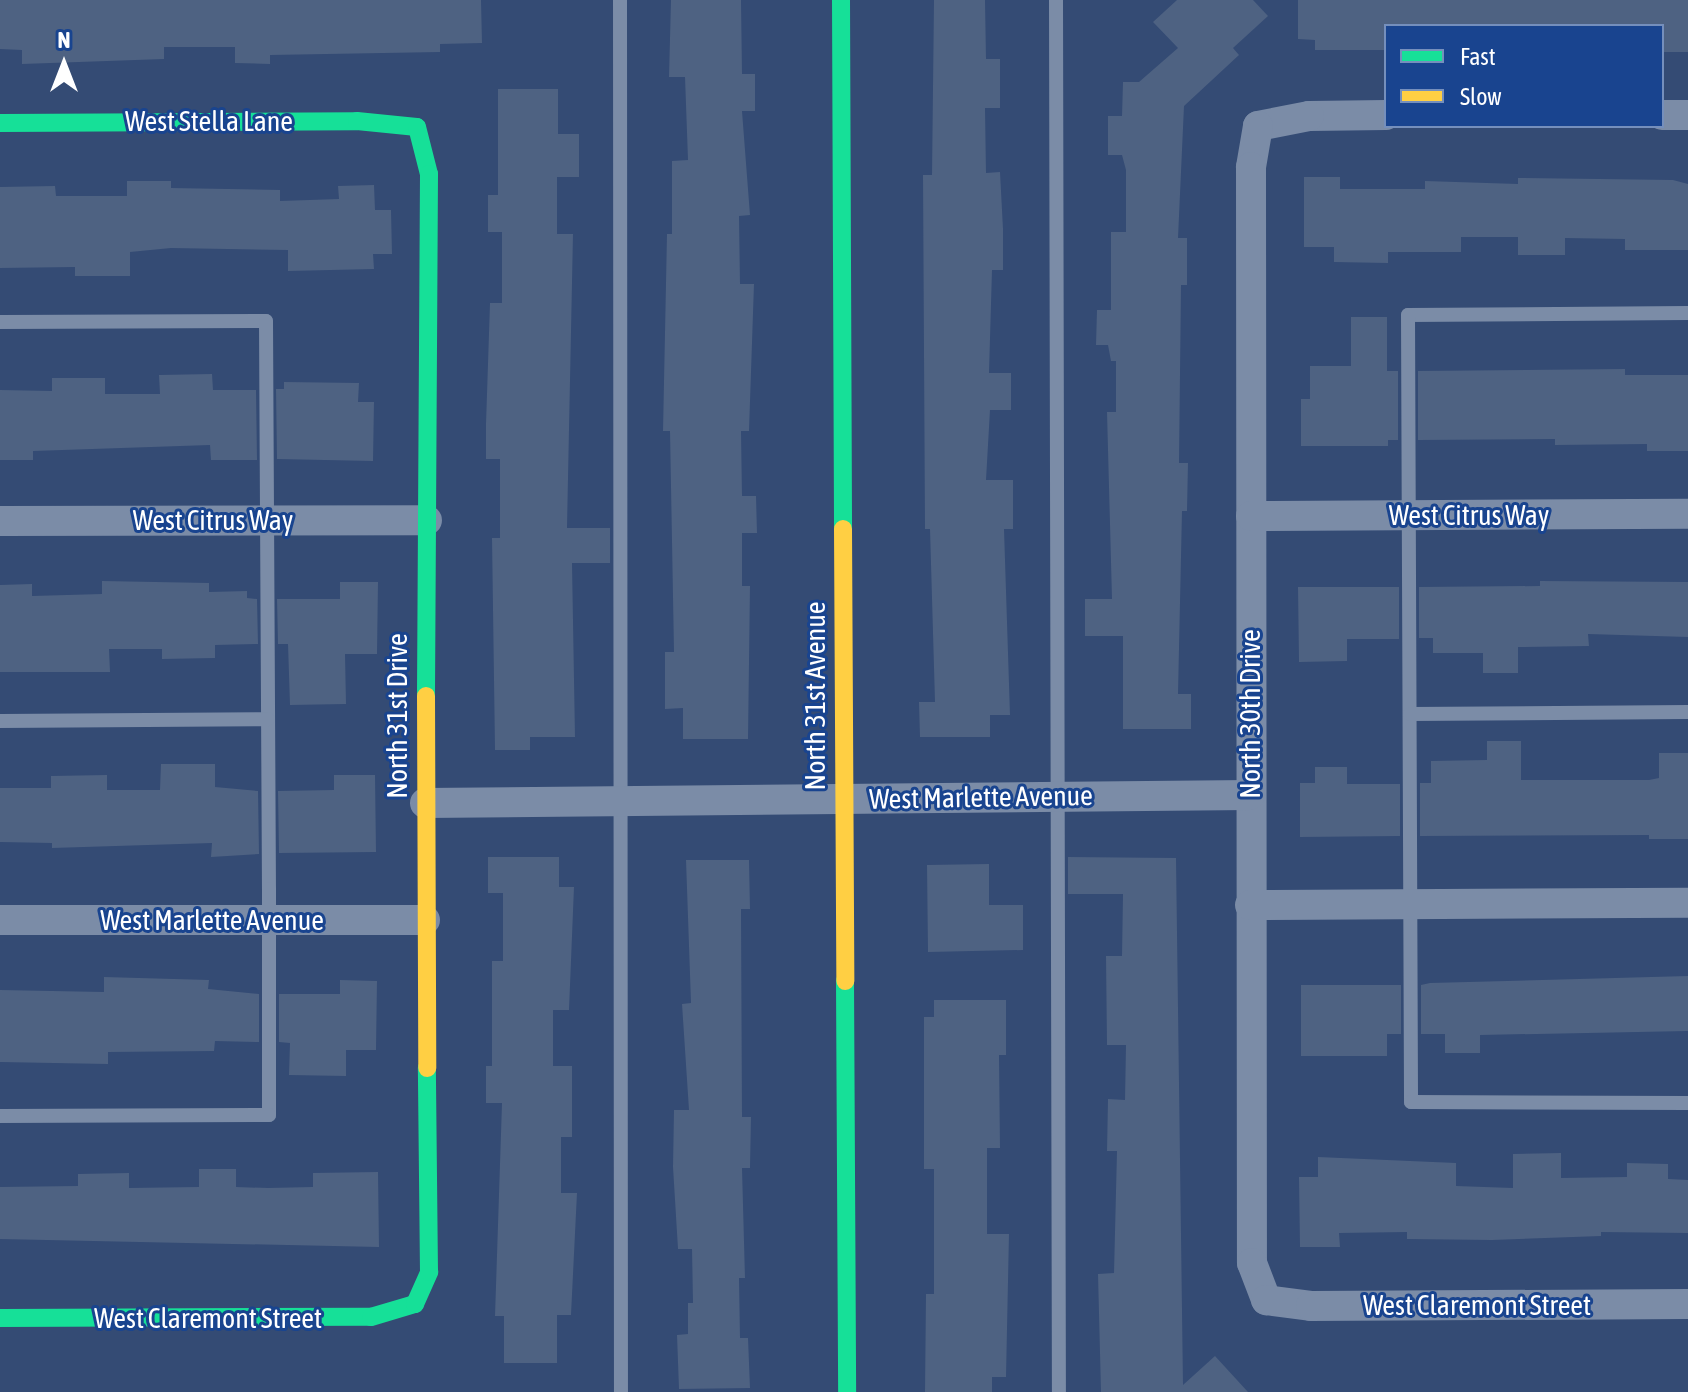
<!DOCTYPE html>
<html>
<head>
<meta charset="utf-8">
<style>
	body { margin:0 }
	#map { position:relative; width:1688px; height:1392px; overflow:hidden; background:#344b74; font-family:"Asap Condensed",sans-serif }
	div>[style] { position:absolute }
	.building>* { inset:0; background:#4e6282 }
	.lane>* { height:14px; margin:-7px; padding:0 7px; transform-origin:7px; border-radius:7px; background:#7b8ca7 }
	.street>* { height:30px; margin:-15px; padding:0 15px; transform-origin:15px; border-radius:15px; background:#7b8ca7 }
	.fast>* { height:18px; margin:-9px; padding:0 9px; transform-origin:9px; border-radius:9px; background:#16e098 }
	.slow>* { height:18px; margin:-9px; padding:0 9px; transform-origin:9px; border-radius:9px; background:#ffcf43 }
	span { translate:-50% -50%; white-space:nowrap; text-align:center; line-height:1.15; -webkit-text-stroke:6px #19448f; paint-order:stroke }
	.street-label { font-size:28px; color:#fff }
	.legend { position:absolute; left:1384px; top:24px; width:280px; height:104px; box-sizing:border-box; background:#19448f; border:2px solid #758fbc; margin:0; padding:10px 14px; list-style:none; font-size:24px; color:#fff }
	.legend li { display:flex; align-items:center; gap:16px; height:40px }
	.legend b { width:40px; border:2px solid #758fbc }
	.north { position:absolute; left:24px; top:24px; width:80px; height:80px; -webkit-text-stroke:6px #19448f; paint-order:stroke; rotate:0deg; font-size:22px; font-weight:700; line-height:32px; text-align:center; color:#fff }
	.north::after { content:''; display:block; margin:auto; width:28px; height:36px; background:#fff; clip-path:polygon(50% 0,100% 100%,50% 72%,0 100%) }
</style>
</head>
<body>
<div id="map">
	<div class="building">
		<div style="clip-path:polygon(0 0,481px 0,482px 43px,440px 44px,440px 52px,270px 55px,270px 64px,235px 63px,235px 47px,164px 47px,164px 59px,22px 64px,22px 50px,0 49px)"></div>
		<div style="clip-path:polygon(671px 0,741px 0,742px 74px,755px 74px,755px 111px,742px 111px,750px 215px,739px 216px,740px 284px,754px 284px,749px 431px,741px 431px,742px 496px,756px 496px,757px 533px,742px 533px,742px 586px,750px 586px,748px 739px,683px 739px,683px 708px,665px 709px,665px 652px,674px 652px,670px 431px,663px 431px,667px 234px,672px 234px,672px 161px,688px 160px,685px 77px,669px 77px)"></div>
		<div style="clip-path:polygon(934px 0,985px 0,986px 59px,1000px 59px,1000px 108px,985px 108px,986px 173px,1000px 172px,1003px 229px,1003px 270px,992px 270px,989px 373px,1011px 373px,1011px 410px,990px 410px,986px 480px,1013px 480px,1013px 529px,1004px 529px,1010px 715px,990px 715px,990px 737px,920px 737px,919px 702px,935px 702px,930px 529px,925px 529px,923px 175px,932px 175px)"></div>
		<div style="clip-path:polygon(1177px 0,1253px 0,1268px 16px,1233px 48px,1239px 55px,1184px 106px,1178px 238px,1187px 238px,1187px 285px,1181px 285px,1179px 463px,1188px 463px,1187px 511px,1182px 511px,1178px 694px,1191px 694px,1191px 729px,1123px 729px,1123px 636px,1085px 636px,1085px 599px,1112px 599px,1107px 412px,1116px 412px,1116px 361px,1111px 361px,1108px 345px,1096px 345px,1097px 310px,1111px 310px,1111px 232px,1126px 232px,1126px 170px,1122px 155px,1108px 155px,1108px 116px,1122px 116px,1123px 82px,1139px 82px,1178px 48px,1153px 22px)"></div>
		<div style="clip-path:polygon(1298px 0,1688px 0,1688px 52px,1662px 52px,1662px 26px,1385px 26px,1384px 50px,1315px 50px,1315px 40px,1298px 39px)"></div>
		<div style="clip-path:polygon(498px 89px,558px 89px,558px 134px,579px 134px,579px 177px,557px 177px,557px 234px,573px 234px,567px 528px,610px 528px,610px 563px,572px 563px,575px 737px,530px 737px,530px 750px,495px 750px,492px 538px,500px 538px,500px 459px,486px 459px,486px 424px,490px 303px,502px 303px,502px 232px,488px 232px,488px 195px,498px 195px)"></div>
		<div style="clip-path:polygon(1304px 177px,1340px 177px,1340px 189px,1425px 189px,1425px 181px,1518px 184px,1518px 178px,1673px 180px,1688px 184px,1688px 250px,1625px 250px,1625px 239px,1565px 238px,1565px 255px,1518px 255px,1518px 237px,1461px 237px,1461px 252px,1388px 252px,1388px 263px,1334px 262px,1334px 247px,1304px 247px)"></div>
		<div style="clip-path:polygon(127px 181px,171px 181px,171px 188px,280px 190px,280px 201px,339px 199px,338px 186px,374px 185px,375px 210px,391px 210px,392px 254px,373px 254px,374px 269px,288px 271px,288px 250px,171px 248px,130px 252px,130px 276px,75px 276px,75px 267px,0 268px,0 187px,55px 186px,56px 196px,127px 196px)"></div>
		<div style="clip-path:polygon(1351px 317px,1387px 317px,1387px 371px,1398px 371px,1398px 440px,1388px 440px,1388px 446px,1301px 446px,1301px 399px,1310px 399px,1310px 366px,1351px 366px)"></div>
		<div style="clip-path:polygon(1625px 369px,1625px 375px,1688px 375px,1688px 451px,1647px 451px,1647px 444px,1555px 445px,1555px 439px,1418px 440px,1418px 371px)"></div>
		<div style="clip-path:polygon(212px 374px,213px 390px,256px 390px,257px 460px,211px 460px,210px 445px,33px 451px,33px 460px,0 460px,0 390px,52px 391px,52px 378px,105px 378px,105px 394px,160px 394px,159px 375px)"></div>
		<div style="clip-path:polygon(284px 382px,359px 383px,358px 402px,374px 402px,373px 461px,277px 459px,276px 389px,284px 389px)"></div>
		<div style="clip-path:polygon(102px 581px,209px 583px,209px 592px,247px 591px,247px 598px,257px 599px,258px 644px,215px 645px,215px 658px,162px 659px,162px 649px,109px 649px,110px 672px,0 672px,0 585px,32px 584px,32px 596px,102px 594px)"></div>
		<div style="clip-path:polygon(1540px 581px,1688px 582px,1688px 637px,1588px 634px,1589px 646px,1518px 647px,1518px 673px,1483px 673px,1483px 653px,1433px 653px,1433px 638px,1419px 638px,1419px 587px,1540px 586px)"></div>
		<div style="clip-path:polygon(340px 582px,378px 582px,377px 654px,345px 654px,346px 704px,290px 705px,288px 644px,278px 644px,277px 599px,340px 599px)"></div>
		<div style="clip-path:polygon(1298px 587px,1399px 587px,1399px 639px,1347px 639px,1347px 661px,1299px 662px)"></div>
		<div style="clip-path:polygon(1487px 741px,1521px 741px,1521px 780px,1649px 780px,1659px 778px,1659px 753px,1688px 753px,1688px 839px,1649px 839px,1649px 835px,1420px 836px,1420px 783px,1431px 783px,1431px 761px,1487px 760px)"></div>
		<div style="clip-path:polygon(161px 764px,215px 764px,215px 787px,258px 791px,259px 854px,211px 857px,212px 843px,52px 848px,52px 843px,0 842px,0 788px,51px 788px,51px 776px,107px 775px,107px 790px,160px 790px)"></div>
		<div style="clip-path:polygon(1315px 767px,1347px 767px,1347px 784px,1400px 784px,1400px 836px,1300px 837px,1300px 783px,1315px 783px)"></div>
		<div style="clip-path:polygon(334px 775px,375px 775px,376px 852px,279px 853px,278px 791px,334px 790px)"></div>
		<div style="clip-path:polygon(488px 857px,559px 857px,559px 887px,574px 887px,569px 1010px,553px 1010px,553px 1066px,572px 1066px,572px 1137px,561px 1137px,561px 1193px,577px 1193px,571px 1315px,557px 1315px,557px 1363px,504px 1363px,504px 1316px,495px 1316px,502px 1103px,486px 1103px,486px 1066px,492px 1066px,492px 961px,503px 961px,503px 893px,488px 893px)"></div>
		<div style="clip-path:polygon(1068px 857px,1176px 858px,1183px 1385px,1215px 1356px,1248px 1392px,1101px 1392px,1098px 1274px,1114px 1273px,1117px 1151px,1107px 1151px,1108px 1099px,1125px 1100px,1126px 1045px,1107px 1045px,1106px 956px,1122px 956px,1123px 894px,1068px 894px)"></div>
		<div style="clip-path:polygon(686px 860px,749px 860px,750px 909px,741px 909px,742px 1117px,751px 1117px,750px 1168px,742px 1168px,745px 1278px,739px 1278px,740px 1338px,748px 1338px,750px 1388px,679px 1389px,677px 1335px,688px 1334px,688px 1303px,693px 1303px,692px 1249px,678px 1249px,673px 1167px,674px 1110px,689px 1110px,682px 1004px,691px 1003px)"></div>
		<div style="clip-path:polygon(989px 864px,989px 905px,1023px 905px,1023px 950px,928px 952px,927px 865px)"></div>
		<div style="clip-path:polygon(1688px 976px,1688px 1031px,1480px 1035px,1480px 1053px,1445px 1053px,1445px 1034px,1421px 1034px,1421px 985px,1430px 983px)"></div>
		<div style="clip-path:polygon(104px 977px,209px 980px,208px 989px,259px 994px,259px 1042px,215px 1041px,214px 1051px,108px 1052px,108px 1064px,0 1062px,0 990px,104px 992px)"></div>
		<div style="clip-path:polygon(340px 980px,377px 981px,376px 1050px,346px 1050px,346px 1076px,289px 1075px,290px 1043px,279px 1042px,279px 994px,340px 994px)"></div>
		<div style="clip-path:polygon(1301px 985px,1401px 985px,1401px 1034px,1387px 1034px,1387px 1056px,1301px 1056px)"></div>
		<div style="clip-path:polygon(934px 1000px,1006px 1000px,1006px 1055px,999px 1055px,1000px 1148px,987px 1148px,987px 1234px,1009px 1234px,1006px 1377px,992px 1377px,992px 1392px,925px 1392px,926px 1294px,934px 1294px,934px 1169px,924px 1169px,924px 1017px,934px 1017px)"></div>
		<div style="clip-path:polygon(1561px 1153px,1561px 1178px,1627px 1177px,1627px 1163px,1668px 1164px,1668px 1179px,1688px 1180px,1688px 1233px,1601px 1232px,1601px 1236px,1492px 1240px,1407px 1239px,1407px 1232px,1339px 1233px,1340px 1247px,1300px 1247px,1299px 1177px,1318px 1177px,1318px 1157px,1456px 1163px,1456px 1186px,1513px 1188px,1513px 1154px)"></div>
		<div style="clip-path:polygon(199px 1169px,236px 1169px,236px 1187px,268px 1188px,313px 1187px,313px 1173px,378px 1172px,379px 1247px,0 1239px,0 1187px,78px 1186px,78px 1174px,129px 1173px,129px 1188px,199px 1187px)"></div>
	</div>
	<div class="lane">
		<div style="left:620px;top:0;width:1392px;rotate:89.96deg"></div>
		<div style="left:1056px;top:0;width:1392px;rotate:89.88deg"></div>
		<div style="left:1688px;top:313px;width:280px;rotate:179.6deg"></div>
		<div style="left:1408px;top:315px;width:787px;rotate:89.78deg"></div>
		<div style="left:1411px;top:1102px;width:277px;rotate:0.2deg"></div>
		<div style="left:0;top:322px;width:266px;rotate:-0.2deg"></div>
		<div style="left:266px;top:321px;width:568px;rotate:89.7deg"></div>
		<div style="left:269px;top:889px;width:226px;rotate:90deg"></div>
		<div style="left:269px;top:1115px;width:269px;rotate:179.8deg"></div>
		<div style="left:1410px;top:714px;width:278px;rotate:-0.4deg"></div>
		<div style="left:0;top:721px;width:268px;rotate:-0.4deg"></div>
	</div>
	<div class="street">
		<div style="left:1386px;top:115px;width:77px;rotate:179.3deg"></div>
		<div style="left:1309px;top:116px;width:52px;rotate:168.9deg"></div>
		<div style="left:1258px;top:126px;width:42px;rotate:99.7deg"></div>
		<div style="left:1251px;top:167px;width:1096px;rotate:89.95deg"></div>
		<div style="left:1252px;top:1263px;width:40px;rotate:69deg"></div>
		<div style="left:1266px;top:1300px;width:45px;rotate:7.6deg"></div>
		<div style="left:1311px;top:1306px;width:377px;rotate:-0.3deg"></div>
		<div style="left:1662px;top:115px;width:26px"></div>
		<div style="left:1251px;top:516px;width:437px;rotate:-0.3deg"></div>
		<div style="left:0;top:521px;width:427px;rotate:-0.1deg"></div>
		<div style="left:425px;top:803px;width:825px;rotate:-0.56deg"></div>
		<div style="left:1250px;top:905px;width:438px;rotate:-0.3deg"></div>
		<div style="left:0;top:920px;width:425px"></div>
	</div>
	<div class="fast">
		<div style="left:841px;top:0;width:529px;rotate:89.78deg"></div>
		<div style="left:0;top:123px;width:357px;rotate:-0.3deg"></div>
		<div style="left:357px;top:121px;width:60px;rotate:5.7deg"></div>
		<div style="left:417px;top:127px;width:49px;rotate:75.7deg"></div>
		<div style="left:429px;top:174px;width:522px;rotate:90.33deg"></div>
		<div style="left:845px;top:981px;width:411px;rotate:89.7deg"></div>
		<div style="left:0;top:1318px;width:371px;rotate:-0.2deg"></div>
		<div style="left:371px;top:1317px;width:46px;rotate:-16.5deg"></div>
		<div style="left:415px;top:1304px;width:35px;rotate:-66deg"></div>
		<div style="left:429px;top:1272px;width:204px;rotate:-90.6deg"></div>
	</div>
	<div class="slow">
		<div style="left:843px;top:529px;width:452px;rotate:89.7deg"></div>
		<div style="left:426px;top:696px;width:372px;rotate:89.8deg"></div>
	</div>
	<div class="street-label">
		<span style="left:209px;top:121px">West Stella Lane</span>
		<span style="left:1469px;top:515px">West Citrus Way</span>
		<span style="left:213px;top:520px">West Citrus Way</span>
		<span style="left:815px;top:696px;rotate:-90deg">North 31st Avenue</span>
		<span style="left:1250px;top:714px;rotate:-90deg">North 30th Drive</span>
		<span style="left:397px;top:716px;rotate:-90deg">North 31st Drive</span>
		<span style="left:981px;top:797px;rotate:-1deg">West Marlette Avenue</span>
		<span style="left:212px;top:920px">West Marlette Avenue</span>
		<span style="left:1477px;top:1305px">West Claremont Street</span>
		<span style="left:208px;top:1318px">West Claremont Street</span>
	</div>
	<ul class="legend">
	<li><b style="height:10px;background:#16e098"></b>Fast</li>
	<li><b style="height:10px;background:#ffcf43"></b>Slow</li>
	</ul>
	<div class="north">N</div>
</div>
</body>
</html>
